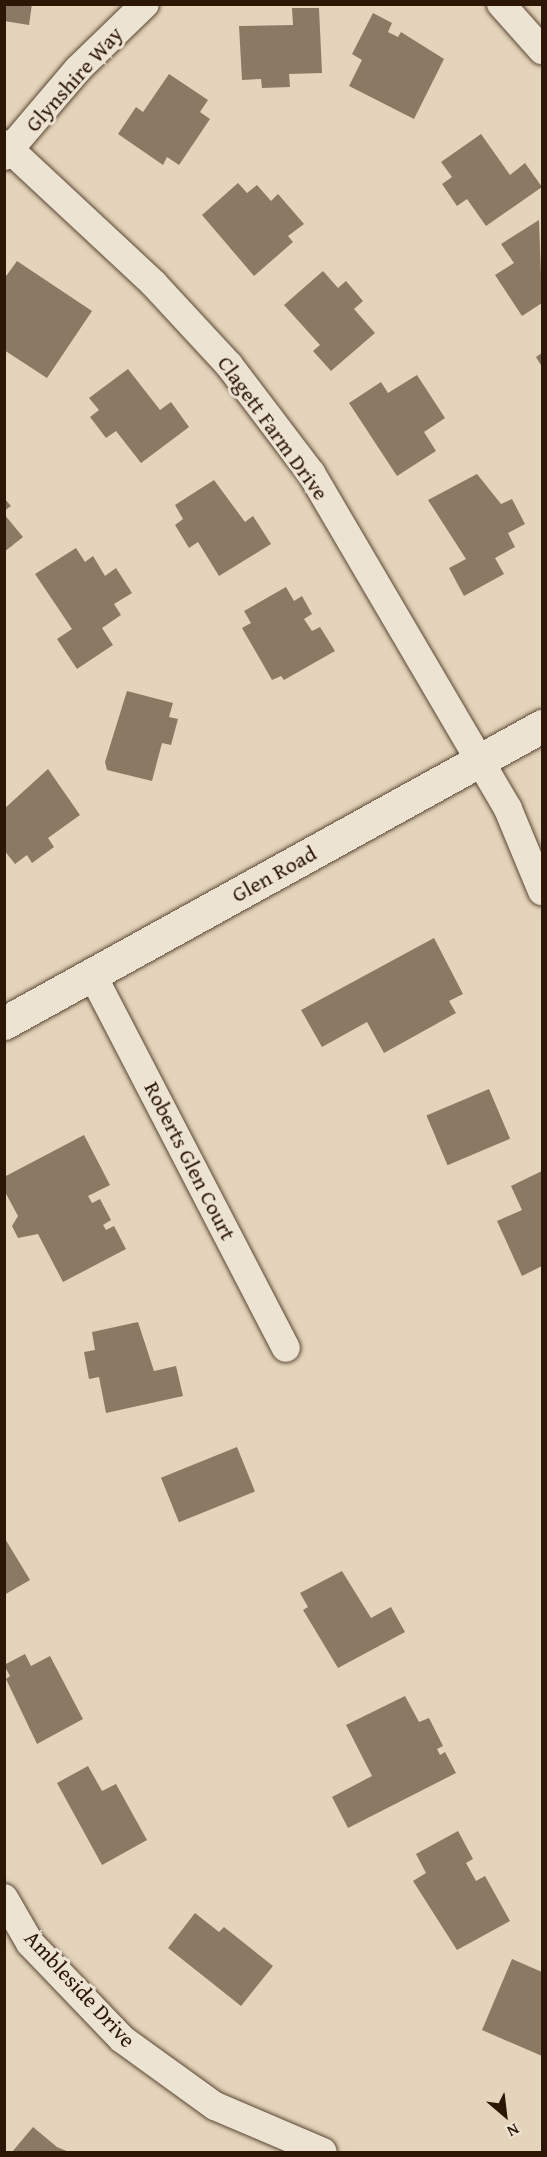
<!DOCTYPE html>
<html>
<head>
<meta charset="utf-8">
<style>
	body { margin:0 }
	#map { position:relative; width:547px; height:2157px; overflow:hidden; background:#e4d4bb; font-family:"Gentium Book Plus",serif }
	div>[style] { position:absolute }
	.building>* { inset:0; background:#8c7964; transform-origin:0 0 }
	.roads { filter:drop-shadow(0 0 2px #5a4633) drop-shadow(0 0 2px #5a4633) }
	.minor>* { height:28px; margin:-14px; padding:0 14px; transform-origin:14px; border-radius:14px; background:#ede3d3 }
	.secondary>* { height:33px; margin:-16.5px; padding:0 16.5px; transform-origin:16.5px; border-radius:16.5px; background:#ede3d3 }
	span { translate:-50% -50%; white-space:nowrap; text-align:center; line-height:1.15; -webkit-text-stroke:6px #ede3d3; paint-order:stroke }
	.street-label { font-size:22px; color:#2c1606 }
	.frame { position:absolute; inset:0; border:6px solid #2c1606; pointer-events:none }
	.north { position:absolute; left:475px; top:2085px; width:60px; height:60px; -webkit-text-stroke:4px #ede3d3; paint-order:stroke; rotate:152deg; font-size:16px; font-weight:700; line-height:24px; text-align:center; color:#2c1606 }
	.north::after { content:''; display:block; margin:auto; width:21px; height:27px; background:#2c1606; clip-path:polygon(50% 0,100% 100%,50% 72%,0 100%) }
</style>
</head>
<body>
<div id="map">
	<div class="building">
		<div style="clip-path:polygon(4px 4px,32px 4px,29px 25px,4px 21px)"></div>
		<div style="clip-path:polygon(292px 8px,319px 8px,322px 73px,289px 74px,290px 87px,262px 88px,261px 79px,242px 80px,239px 26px,293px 25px)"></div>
		<div style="clip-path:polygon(373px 13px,392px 23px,388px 32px,398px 37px,401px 32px,444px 59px,414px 119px,349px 86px,362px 60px,352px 54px)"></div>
		<div style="clip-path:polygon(169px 74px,208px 100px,200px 112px,210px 119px,179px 165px,167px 157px,163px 165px,118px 134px,136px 107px,143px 112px)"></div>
		<div style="clip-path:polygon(481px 134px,510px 175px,525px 163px,542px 187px,486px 226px,467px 199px,457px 206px,442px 184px,452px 177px,441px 162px)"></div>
		<div style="clip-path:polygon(238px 183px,247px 193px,257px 185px,271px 201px,278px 194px,304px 224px,288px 236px,293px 242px,254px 276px,202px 215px)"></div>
		<div style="clip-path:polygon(539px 220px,542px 303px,522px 316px,495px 275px,514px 263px,501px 244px)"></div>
		<div style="clip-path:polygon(17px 261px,92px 311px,47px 378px,4px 350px,4px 279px)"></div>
		<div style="clip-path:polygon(323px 271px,338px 288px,346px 281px,363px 301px,354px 309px,375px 333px,331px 371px,313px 351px,320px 345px,284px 305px)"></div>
		<div style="clip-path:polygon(542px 353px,542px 367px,536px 357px)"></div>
		<div style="clip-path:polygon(128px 369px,160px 410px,171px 402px,189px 427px,141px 463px,116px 431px,106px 438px,90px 417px,99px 410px,89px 398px)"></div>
		<div style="clip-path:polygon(417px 375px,445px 418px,424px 432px,436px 451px,397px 476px,349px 403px,381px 382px,388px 393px)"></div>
		<div style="clip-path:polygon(477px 474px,501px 504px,512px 499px,525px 524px,508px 533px,515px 547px,495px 558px,504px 574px,464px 596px,449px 568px,466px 559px,428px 500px)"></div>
		<div style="clip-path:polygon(214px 480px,245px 522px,253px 516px,271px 544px,219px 576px,198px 542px,189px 548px,175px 525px,183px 519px,175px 505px)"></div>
		<div style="clip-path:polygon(4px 498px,11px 506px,4px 511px)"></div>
		<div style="clip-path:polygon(4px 514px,23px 537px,4px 552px)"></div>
		<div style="clip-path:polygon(76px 548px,85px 562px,93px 556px,105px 576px,116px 568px,132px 593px,114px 604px,121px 615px,102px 628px,113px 645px,77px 669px,57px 639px,72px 629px,35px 574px)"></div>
		<div style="clip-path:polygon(286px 587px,294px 601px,302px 596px,312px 614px,304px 619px,312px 631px,320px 627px,335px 651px,284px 680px,281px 676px,272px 680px,242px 628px,251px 623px,244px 611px)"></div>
		<div style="clip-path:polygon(127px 691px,173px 703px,169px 717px,178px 719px,171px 745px,162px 743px,152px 781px,107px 770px,105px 762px)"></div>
		<div style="clip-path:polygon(48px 769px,80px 815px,48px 838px,54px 847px,32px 863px,27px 855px,15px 864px,4px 850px,4px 809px)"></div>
		<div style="clip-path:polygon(434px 938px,463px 994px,449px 1001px,456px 1013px,384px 1053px,367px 1022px,322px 1047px,301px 1010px)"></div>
		<div style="left:489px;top:1089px;width:54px;height:68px;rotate:67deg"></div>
		<div style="clip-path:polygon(84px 1135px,110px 1185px,88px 1196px,92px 1203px,100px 1199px,111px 1220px,103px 1225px,106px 1230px,114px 1226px,126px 1249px,63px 1282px,38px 1234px,18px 1238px,12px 1226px,18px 1216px,4px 1190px,4px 1177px)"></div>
		<div style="clip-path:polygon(542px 1171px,542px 1266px,522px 1276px,497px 1221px,522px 1210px,511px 1186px)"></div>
		<div style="clip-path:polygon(138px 1322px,154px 1371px,176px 1366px,183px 1396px,106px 1413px,99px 1377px,89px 1379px,84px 1352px,95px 1350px,92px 1332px)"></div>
		<div style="left:237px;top:1447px;width:48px;height:82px;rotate:68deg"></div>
		<div style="clip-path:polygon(4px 1537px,30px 1580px,4px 1595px)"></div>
		<div style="clip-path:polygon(342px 1571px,371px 1618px,391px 1607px,405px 1632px,338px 1668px,303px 1610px,308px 1607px,300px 1593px)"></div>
		<div style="clip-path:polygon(25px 1654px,31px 1666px,50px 1656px,83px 1719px,37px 1744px,6px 1679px,10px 1676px,4px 1665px)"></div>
		<div style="clip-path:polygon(405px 1696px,419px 1722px,429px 1718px,443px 1746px,437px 1749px,440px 1755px,445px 1752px,456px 1773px,348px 1828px,332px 1797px,372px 1776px,346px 1725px)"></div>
		<div style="clip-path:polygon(88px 1766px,102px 1791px,116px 1784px,147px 1840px,102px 1865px,57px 1783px)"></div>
		<div style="clip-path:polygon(458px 1831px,473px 1859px,466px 1863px,476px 1881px,485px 1876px,510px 1921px,457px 1950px,413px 1881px,426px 1873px,416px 1854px)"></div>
		<div style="clip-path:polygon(195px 1913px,219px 1932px,224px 1927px,273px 1966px,241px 2006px,168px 1948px)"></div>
		<div style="clip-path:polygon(512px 1959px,542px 1972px,542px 2056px,482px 2030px)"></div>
		<div style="clip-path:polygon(33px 2127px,57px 2147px,69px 2152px,12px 2152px)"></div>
	</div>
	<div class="roads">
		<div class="minor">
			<div style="left:501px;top:4px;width:62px;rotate:48.3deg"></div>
			<div style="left:4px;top:144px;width:205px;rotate:43deg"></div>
			<div style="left:154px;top:284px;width:110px;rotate:47.2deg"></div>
			<div style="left:229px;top:365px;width:136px;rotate:52.8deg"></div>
			<div style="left:311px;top:473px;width:389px;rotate:59.6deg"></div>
			<div style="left:508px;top:809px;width:89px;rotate:67.5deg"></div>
			<div style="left:4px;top:156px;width:114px;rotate:-49.6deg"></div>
			<div style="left:78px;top:69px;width:93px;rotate:-44.1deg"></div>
			<div style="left:92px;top:974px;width:421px;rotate:62.6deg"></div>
			<div style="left:4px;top:1898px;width:52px;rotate:60deg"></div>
			<div style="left:30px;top:1943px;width:133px;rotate:46.2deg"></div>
			<div style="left:122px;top:2039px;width:115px;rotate:35.8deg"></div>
			<div style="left:215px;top:2106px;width:117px;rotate:23.1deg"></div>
		</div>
		<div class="secondary">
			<div style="left:4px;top:1023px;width:615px;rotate:-28.9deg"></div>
		</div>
	</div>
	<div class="street-label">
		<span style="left:74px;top:79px;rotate:-48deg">Glynshire Way</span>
		<span style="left:273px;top:428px;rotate:54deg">Clagett Farm Drive</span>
		<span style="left:274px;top:874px;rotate:-29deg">Glen Road</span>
		<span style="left:190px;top:1161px;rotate:63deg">Roberts Glen Court</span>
		<span style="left:80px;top:1989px;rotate:47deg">Ambleside Drive</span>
	</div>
	<div class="frame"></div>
	<div class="north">N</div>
</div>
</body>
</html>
